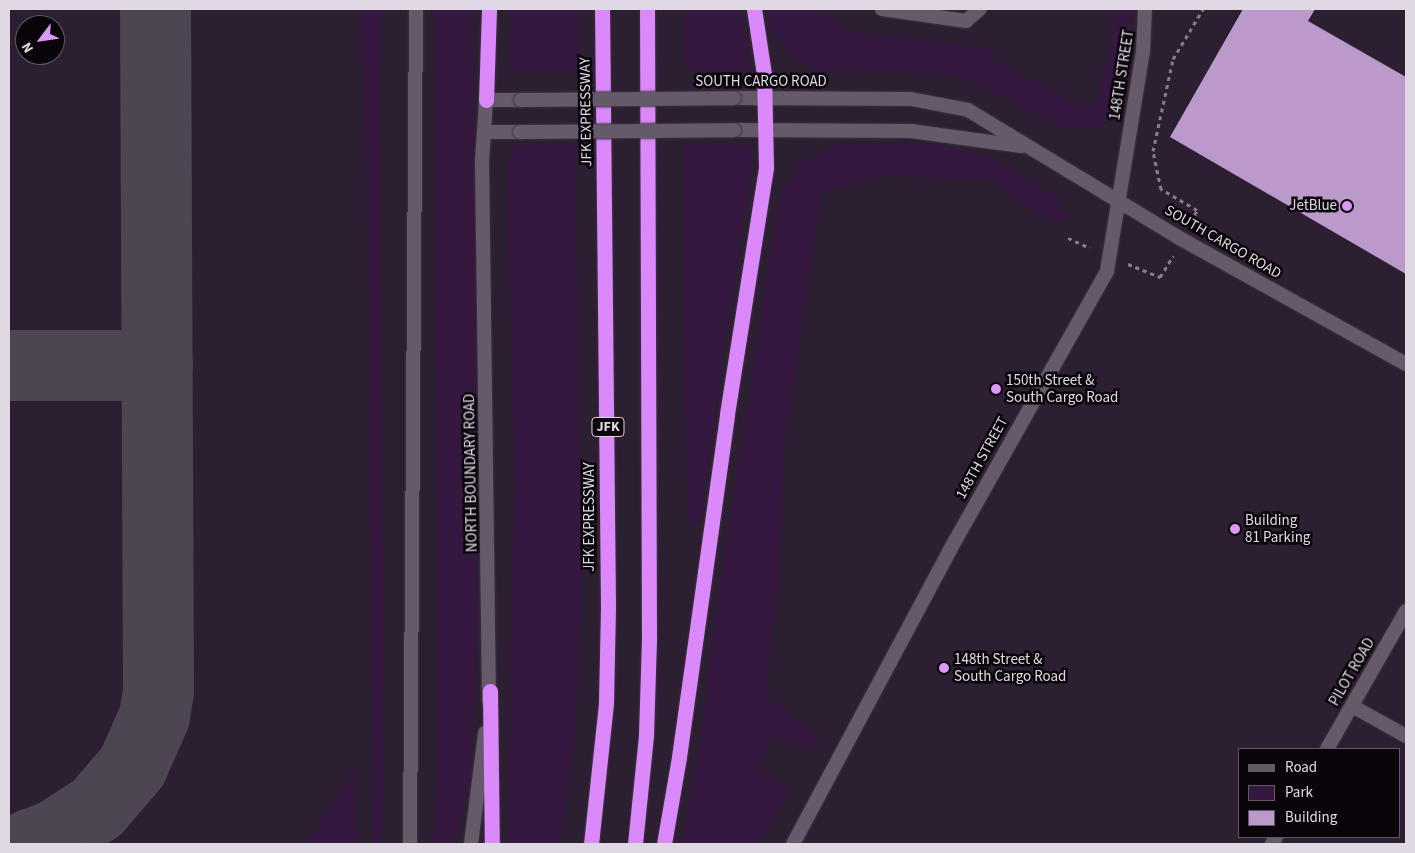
<!DOCTYPE html>
<html>
<head>
<meta charset="utf-8">
<style>
	body { margin:0 }
	#map { position:relative; width:1415px; height:853px; overflow:hidden; background:#211825; font-family:"Source Sans 3",sans-serif }
	div>[style] { position:absolute }
	.built>* { inset:0; background:#2c1f32 }
	.green>* { inset:0; background:#34183f }
	.taxiway>* { height:71px; margin:-35.5px; padding:0 35.5px; transform-origin:35.5px; border-radius:35.5px; background:#4e4552 }
	.building>* { inset:0; background:#bb99ca }
	.path>* { height:3px; margin-top:-1.5px; transform-origin:0; background:repeating-linear-gradient(90deg,#867e8a 0 4px,transparent 0 8px) }
	.roads { filter:drop-shadow(0 0 1px #3a333d) drop-shadow(0 0 1px #3a333d) }
	.service>* { height:14px; margin:-7px; padding:0 7px; transform-origin:7px; border-radius:7px; background:#65596a }
	.minor>* { height:14px; margin:-7px; padding:0 7px; transform-origin:7px; border-radius:7px; background:#65596a }
	.motorway>* { height:15px; margin:-7.5px; padding:0 7.5px; transform-origin:7.5px; border-radius:7.5px; background:#da88fa }
	.bridges { filter:drop-shadow(0 0 1px #3a333d) drop-shadow(0 0 1px #3a333d) }
	.minor-bridge>* { height:14px; margin:-7px; padding:0 7px; transform-origin:7px; border-radius:7px; background:#65596a }
	.dots>* { width:14px; height:14px; translate:-50% -50%; box-sizing:border-box; border:2px solid #09050a; border-radius:50% }
	span { translate:-50% -50%; white-space:nowrap; text-align:center; line-height:1.15; -webkit-text-stroke:5px #09050a; paint-order:stroke }
	.shield-label span { padding:1px 4px; background:#09050a; border:1px solid; border-radius:4px; -webkit-text-stroke-width:0 }
	.shield-label { font-size:14px; color:#e0d9e3; font-weight:700 }
	.street-label { font-size:15px; color:#e0d9e3 }
	.poi-label { font-size:15px; color:#e0d9e3 }
	.right { translate:-100% -50%; text-align:right }
	.left { translate:0 -50%; text-align:left }
	.frame { position:absolute; inset:0; border:10px solid #e0d9e3; pointer-events:none }
	.legend { position:absolute; left:1238px; top:748px; width:162px; height:90px; box-sizing:border-box; background:#09050a; border:1px solid #5f5a61; margin:0; padding:6px 9px; list-style:none; font-size:15px; color:#e0d9e3 }
	.legend li { display:flex; align-items:center; gap:10px; height:25px }
	.legend b { width:25px; border:1px solid #5f5a61 }
	.north { position:absolute; left:15px; top:15px; width:50px; height:50px; box-sizing:border-box; background:#09050a; border:1px solid #5f5a61; border-radius:50%; rotate:239deg; font-size:14px; font-weight:700; line-height:20px; text-align:center; color:#e0d9e3 }
	.north::after { content:''; display:block; margin:auto; width:18px; height:22px; background:#db99f5; clip-path:polygon(50% 0,100% 100%,50% 72%,0 100%) }
</style>
</head>
<body>
<div id="map">
	<div class="built">
		<div style="clip-path:polygon(evenodd,9px 9px,1406px 9px,1406px 844px,9px 844px,9px 9px,25px 25px,55px 25px,55px 55px,25px 55px,25px 25px,9px 9px,1239px 749px,1399px 749px,1399px 837px,1239px 837px,1239px 749px)"></div>
	</div>
	<div class="green">
		<div style="clip-path:polygon(361px 9px,380px 9px,384px 764px,382px 844px,373px 844px,366px 65px,360px 64px)"></div>
		<div style="clip-path:polygon(434px 9px,473px 9px,477px 622px,471px 772px,455px 844px,433px 844px,438px 766px)"></div>
		<div style="clip-path:polygon(511px 9px,578px 9px,578px 70px,517px 71px,510px 65px)"></div>
		<div style="clip-path:polygon(686px 9px,740px 9px,751px 71px,686px 70px)"></div>
		<div style="clip-path:polygon(767px 9px,817px 9px,846px 31px,978px 47px,992px 51px,990px 59px,1080px 106px,1090px 106px,1098px 100px,1112px 37px,1111px 9px,1129px 9px,1131px 14px,1117px 100px,1097px 127px,1059px 126px,990px 89px,948px 74px,820px 72px,786px 52px,770px 26px)"></div>
		<div style="clip-path:polygon(922px 142px,960px 149px,1001px 162px,1051px 194px,1069px 217px,1052px 224px,994px 181px,884px 175px,821px 194px,784px 448px,778px 592px,764px 696px,819px 736px,809px 750px,774px 735px,756px 769px,791px 790px,758px 844px,682px 844px,699px 753px,715px 616px,780px 192px,804px 161px,842px 143px)"></div>
		<div style="clip-path:polygon(519px 145px,575px 145px,582px 602px,574px 740px,561px 844px,507px 844px,514px 489px,509px 157px,512px 148px)"></div>
		<div style="clip-path:polygon(683px 145px,749px 145px,753px 152px,700px 524px,688px 525px)"></div>
		<div style="clip-path:polygon(354px 768px,357px 844px,303px 844px,314px 834px)"></div>
	</div>
	<div class="taxiway">
		<div style="left:9px;top:365px;width:148px"></div>
		<div style="left:29px;top:844px;width:27px;rotate:-20deg"></div>
		<div style="left:54px;top:835px;width:51px;rotate:-33.1deg"></div>
		<div style="left:97px;top:807px;width:54px;rotate:-49.5deg"></div>
		<div style="left:132px;top:766px;width:55px;rotate:-66.3deg"></div>
		<div style="left:154px;top:716px;width:26px;rotate:-81deg"></div>
		<div style="left:158px;top:690px;width:681px;rotate:-90.25deg"></div>
	</div>
	<div class="building">
		<div style="clip-path:polygon(1243px 9px,1315px 9px,1308px 21px,1406px 77px,1406px 274px,1170px 137px)"></div>
	</div>
	<div class="path">
		<div style="left:1191px;top:222px;width:13px;rotate:-63deg"></div>
		<div style="left:1197px;top:210px;width:42px;rotate:-149.7deg"></div>
		<div style="left:1161px;top:189px;width:39px;rotate:-102deg"></div>
		<div style="left:1153px;top:151px;width:94px;rotate:-77.7deg"></div>
		<div style="left:1173px;top:59px;width:58px;rotate:-59deg"></div>
		<div style="left:1068px;top:238px;width:24px;rotate:24deg"></div>
		<div style="left:1128px;top:264px;width:35px;rotate:22deg"></div>
		<div style="left:1160px;top:277px;width:25px;rotate:-58deg"></div>
	</div>
	<div class="roads">
		<div class="service">
			<div style="left:882px;top:9px;width:85px;rotate:8.1deg"></div>
			<div style="left:966px;top:21px;width:18px;rotate:-41deg"></div>
			<div style="left:410px;top:844px;width:835px;rotate:-89.59deg"></div>
		</div>
		<div class="minor">
			<div style="left:734px;top:98px;width:177px;rotate:0.3deg"></div>
			<div style="left:911px;top:99px;width:58px;rotate:10.9deg"></div>
			<div style="left:968px;top:110px;width:251px;rotate:31.2deg"></div>
			<div style="left:1183px;top:240px;width:255px;rotate:29.1deg"></div>
			<div style="left:734px;top:130px;width:177px;rotate:0.3deg"></div>
			<div style="left:911px;top:131px;width:111px;rotate:7.8deg"></div>
			<div style="left:484px;top:132px;width:36px"></div>
			<div style="left:489px;top:701px;width:540px;rotate:-90.74deg"></div>
			<div style="left:482px;top:161px;width:61px;rotate:-86.2deg"></div>
			<div style="left:486px;top:100px;width:35px"></div>
			<div style="left:1352px;top:706px;width:62px;rotate:29.1deg"></div>
			<div style="left:1327px;top:749px;width:159px;rotate:-60.2deg"></div>
			<div style="left:471px;top:844px;width:112px;rotate:-82.8deg"></div>
			<div style="left:793px;top:844px;width:344px;rotate:-61.9deg"></div>
			<div style="left:955px;top:541px;width:310px;rotate:-60.6deg"></div>
			<div style="left:1107px;top:271px;width:222px;rotate:-80.7deg"></div>
			<div style="left:1143px;top:52px;width:43px;rotate:-87.3deg"></div>
			<div style="left:1272px;top:844px;width:8px;rotate:-60deg"></div>
		</div>
		<div class="motorway">
			<div style="left:486px;top:100px;width:91px;rotate:-88.1deg"></div>
			<div style="left:490px;top:691px;width:153px;rotate:89.3deg"></div>
			<div style="left:591px;top:844px;width:142px;rotate:-83.9deg"></div>
			<div style="left:606px;top:703px;width:96px;rotate:-88.8deg"></div>
			<div style="left:608px;top:607px;width:598px;rotate:-90.57deg"></div>
			<div style="left:635px;top:844px;width:110px;rotate:-84.2deg"></div>
			<div style="left:646px;top:735px;width:97px;rotate:-88.2deg"></div>
			<div style="left:649px;top:638px;width:629px;rotate:-90.18deg"></div>
			<div style="left:664px;top:844px;width:88px;rotate:-80.2deg"></div>
			<div style="left:679px;top:757px;width:346px;rotate:-82deg"></div>
			<div style="left:727px;top:414px;width:250px;rotate:-81deg"></div>
			<div style="left:766px;top:167px;width:93px;rotate:-91.2deg"></div>
			<div style="left:764px;top:74px;width:66px;rotate:-98.7deg"></div>
		</div>
	</div>
	<div class="bridges">
		<div class="minor-bridge">
			<div style="left:521px;top:100px;width:213px;rotate:-0.5deg"></div>
			<div style="left:520px;top:132px;width:214px;rotate:-0.5deg"></div>
		</div>
	</div>
	<div class="dots">
		<div style="left:1347px;top:206px;background:#db99f5"></div>
		<div style="left:996px;top:389px;background:#db99f5"></div>
		<div style="left:1235px;top:529px;background:#db99f5"></div>
		<div style="left:944px;top:668px;background:#db99f5"></div>
	</div>
	<div class="shield-label">
		<span style="left:608px;top:427px">JFK</span>
	</div>
	<div class="street-label">
		<span style="left:1122px;top:75px;rotate:-81deg">148TH STREET</span>
		<span style="left:761px;top:82px">SOUTH CARGO ROAD</span>
		<span style="left:586px;top:112px;rotate:-91deg">JFK EXPRESSWAY</span>
		<span style="left:1223px;top:242px;rotate:30deg">SOUTH CARGO ROAD</span>
		<span style="left:982px;top:458px;rotate:-61deg">148TH STREET</span>
		<span style="left:471px;top:473px;rotate:-91deg">NORTH BOUNDARY ROAD</span>
		<span style="left:590px;top:517px;rotate:-90deg">JFK EXPRESSWAY</span>
		<span style="left:1352px;top:672px;rotate:-60deg">PILOT ROAD</span>
	</div>
	<div class="poi-label">
		<span class="right" style="left:1337px;top:206px">JetBlue</span>
		<span class="left" style="left:1006px;top:389px">150th Street &amp;<br>South Cargo Road</span>
		<span class="left" style="left:1245px;top:529px">Building<br>81 Parking</span>
		<span class="left" style="left:954px;top:668px">148th Street &amp;<br>South Cargo Road</span>
	</div>
	<div class="frame"></div>
	<ul class="legend">
	<li><b style="height:6px;background:#65596a"></b>Road</li>
	<li><b style="height:14px;background:#34183f"></b>Park</li>
	<li><b style="height:14px;background:#bb99ca"></b>Building</li>
	</ul>
	<div class="north">N</div>
</div>
</body>
</html>
